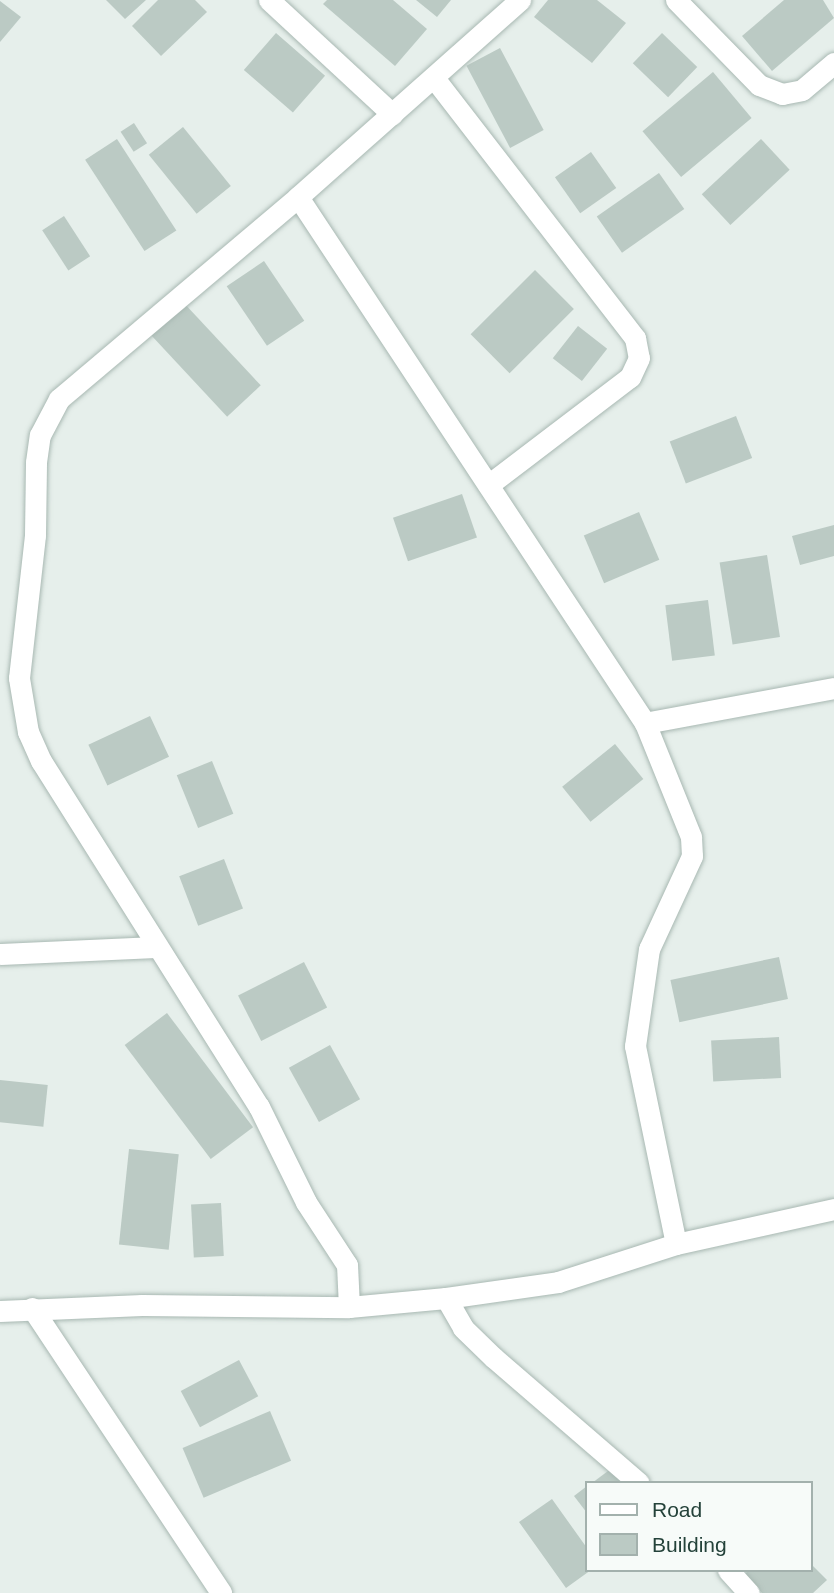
<!DOCTYPE html>
<html>
<head>
<meta charset="utf-8">
<style>
	body { margin:0 }
	#map { position:relative; width:834px; height:1593px; overflow:hidden; background:#e6efeb; font-family:Arial,sans-serif }
	div>[style] { position:absolute }
	.building>* { inset:0; background:#bbcac4; transform-origin:0 0 }
	.roads { filter:drop-shadow(0 0 2px #a8b8b2) drop-shadow(0 0 2px #a8b8b2) }
	.minor>* { height:21px; margin:-10.5px; padding:0 10.5px; transform-origin:10.5px; border-radius:10.5px; background:#fff }
	span { translate:-50% -50%; white-space:nowrap; text-align:center; line-height:1.15; -webkit-text-stroke:5px #f7fbf9; paint-order:stroke }
	.legend { position:absolute; left:585px; top:1481px; width:228px; height:91px; box-sizing:border-box; background:#f7fbf9; border:2px solid #a3b1ad; margin:0; padding:9px 12px; list-style:none; font-size:21px; color:#24423a }
	.legend li { display:flex; align-items:center; gap:14px; height:35px }
	.legend b { width:35px; border:2px solid #a3b1ad }
</style>
</head>
<body>
<div id="map">
	<div class="building">
		<div style="clip-path:polygon(106px 0,146px 0,125px 19px)"></div>
		<div style="clip-path:polygon(158px 0,195px 0,207px 12px,161px 56px,132px 26px)"></div>
		<div style="clip-path:polygon(327px 0,393px 0,427px 29px,395px 66px,323px 4px)"></div>
		<div style="clip-path:polygon(416px 0,451px 0,437px 17px)"></div>
		<div style="clip-path:polygon(548px 0,597px 0,626px 23px,592px 63px,534px 17px)"></div>
		<div style="clip-path:polygon(784px 0,823px 0,834px 18px,772px 71px,742px 36px)"></div>
		<div style="clip-path:polygon(0 1px,21px 17px,0 42px)"></div>
		<div style="left:276px;top:33px;width:65px;height:49px;rotate:41deg"></div>
		<div style="left:662px;top:33px;width:49px;height:42px;rotate:44deg"></div>
		<div style="left:500px;top:48px;width:93px;height:38px;rotate:62deg"></div>
		<div style="left:713px;top:72px;width:60px;height:92px;rotate:50deg"></div>
		<div style="left:134px;top:123px;width:24px;height:16px;rotate:57deg"></div>
		<div style="left:183px;top:127px;width:76px;height:44px;rotate:51deg"></div>
		<div style="left:117px;top:139px;width:109px;height:38px;rotate:57deg"></div>
		<div style="left:761px;top:139px;width:42px;height:81px;rotate:47deg"></div>
		<div style="left:591px;top:152px;width:44px;height:44px;rotate:55deg"></div>
		<div style="left:659px;top:173px;width:44px;height:76px;rotate:55deg"></div>
		<div style="left:64px;top:216px;width:48px;height:26px;rotate:57deg"></div>
		<div style="left:264px;top:261px;width:72px;height:45px;rotate:56deg"></div>
		<div style="left:535px;top:270px;width:55px;height:91px;rotate:45deg"></div>
		<div style="left:183px;top:302px;width:114px;height:46px;rotate:47deg"></div>
		<div style="left:578px;top:326px;width:37px;height:41px;rotate:38deg"></div>
		<div style="left:736px;top:416px;width:45px;height:71px;rotate:69deg"></div>
		<div style="left:462px;top:494px;width:46px;height:73px;rotate:71deg"></div>
		<div style="left:639px;top:512px;width:52px;height:60px;rotate:67deg"></div>
		<div style="clip-path:polygon(834px 525px,834px 556px,800px 565px,792px 536px)"></div>
		<div style="left:767px;top:555px;width:83px;height:48px;rotate:81deg"></div>
		<div style="left:708px;top:600px;width:56px;height:43px;rotate:83deg"></div>
		<div style="left:150px;top:716px;width:45px;height:68px;rotate:65deg"></div>
		<div style="left:615px;top:744px;width:45px;height:68px;rotate:51deg"></div>
		<div style="left:212px;top:761px;width:57px;height:38px;rotate:68deg"></div>
		<div style="left:224px;top:859px;width:53px;height:48px;rotate:69deg"></div>
		<div style="left:779px;top:957px;width:43px;height:111px;rotate:78deg"></div>
		<div style="left:304px;top:962px;width:51px;height:74px;rotate:63deg"></div>
		<div style="left:167px;top:1013px;width:143px;height:53px;rotate:53deg"></div>
		<div style="left:779px;top:1037px;width:41px;height:68px;rotate:87deg"></div>
		<div style="left:330px;top:1045px;width:62px;height:47px;rotate:61deg"></div>
		<div style="left:0;top:1080px;width:48px;height:42px;rotate:6deg"></div>
		<div style="left:129px;top:1149px;width:50px;height:96px;rotate:6deg"></div>
		<div style="left:221px;top:1203px;width:53px;height:30px;rotate:87deg"></div>
		<div style="left:239px;top:1360px;width:41px;height:66px;rotate:62deg"></div>
		<div style="left:270px;top:1411px;width:54px;height:95px;rotate:67deg"></div>
		<div style="clip-path:polygon(612px 1468px,624px 1483px,592px 1483px)"></div>
		<div style="clip-path:polygon(587px 1486px,587px 1513px,574px 1496px)"></div>
		<div style="clip-path:polygon(552px 1499px,587px 1548px,587px 1570px,591px 1570px,566px 1588px,519px 1522px)"></div>
		<div style="clip-path:polygon(811px 1564px,827px 1580px,813px 1593px,762px 1593px,745px 1574px,749px 1570px,811px 1570px)"></div>
	</div>
	<div class="roads">
		<div class="minor">
			<div style="left:269px;top:0;width:168px;rotate:42.8deg"></div>
			<div style="left:676px;top:0;width:119px;rotate:45.7deg"></div>
			<div style="left:759px;top:85px;width:25px;rotate:21deg"></div>
			<div style="left:782px;top:94px;width:20px;rotate:-11deg"></div>
			<div style="left:802px;top:90px;width:42px;rotate:-40.2deg"></div>
			<div style="left:434px;top:78px;width:329px;rotate:52.3deg"></div>
			<div style="left:635px;top:338px;width:20px;rotate:79deg"></div>
			<div style="left:639px;top:358px;width:21px;rotate:115deg"></div>
			<div style="left:630px;top:377px;width:178px;rotate:142.7deg"></div>
			<div style="left:298px;top:197px;width:630px;rotate:56.59deg"></div>
			<div style="left:645px;top:723px;width:123px;rotate:68deg"></div>
			<div style="left:691px;top:837px;width:19px;rotate:87deg"></div>
			<div style="left:692px;top:856px;width:102px;rotate:114.8deg"></div>
			<div style="left:649px;top:949px;width:98px;rotate:98.2deg"></div>
			<div style="left:635px;top:1046px;width:202px;rotate:78.3deg"></div>
			<div style="left:645px;top:723px;width:192px;rotate:-10.5deg"></div>
			<div style="left:0;top:954px;width:156px;rotate:-2.6deg"></div>
			<div style="left:446px;top:1298px;width:34px;rotate:60deg"></div>
			<div style="left:463px;top:1328px;width:43px;rotate:44.1deg"></div>
			<div style="left:494px;top:1358px;width:191px;rotate:40.8deg"></div>
			<div style="left:349px;top:1307px;width:42px;rotate:-92.7deg"></div>
			<div style="left:347px;top:1265px;width:75px;rotate:-123.1deg"></div>
			<div style="left:306px;top:1202px;width:106px;rotate:-116.3deg"></div>
			<div style="left:259px;top:1107px;width:409px;rotate:-122.2deg"></div>
			<div style="left:41px;top:761px;width:32px;rotate:-114deg"></div>
			<div style="left:28px;top:732px;width:55px;rotate:-99.5deg"></div>
			<div style="left:19px;top:678px;width:144px;rotate:-83.6deg"></div>
			<div style="left:35px;top:535px;width:73px;rotate:-89.2deg"></div>
			<div style="left:36px;top:462px;width:27px;rotate:-82deg"></div>
			<div style="left:40px;top:435px;width:41px;rotate:-62.2deg"></div>
			<div style="left:59px;top:399px;width:313px;rotate:-40.2deg"></div>
			<div style="left:298px;top:197px;width:297px;rotate:-41.6deg"></div>
			<div style="left:32px;top:1308px;width:342px;rotate:56.4deg"></div>
			<div style="left:0;top:1311px;width:142px;rotate:-2.4deg"></div>
			<div style="left:142px;top:1305px;width:207px;rotate:0.6deg"></div>
			<div style="left:349px;top:1307px;width:97px;rotate:-5.3deg"></div>
			<div style="left:446px;top:1298px;width:113px;rotate:-8.1deg"></div>
			<div style="left:558px;top:1282px;width:124px;rotate:-17.9deg"></div>
			<div style="left:676px;top:1244px;width:162px;rotate:-12.5deg"></div>
			<div style="left:728px;top:1570px;width:31px;rotate:48deg"></div>
		</div>
	</div>
	<ul class="legend">
	<li><b style="height:9px;background:#fff"></b>Road</li>
	<li><b style="height:19px;background:#bbcac4"></b>Building</li>
	</ul>
</div>
</body>
</html>
